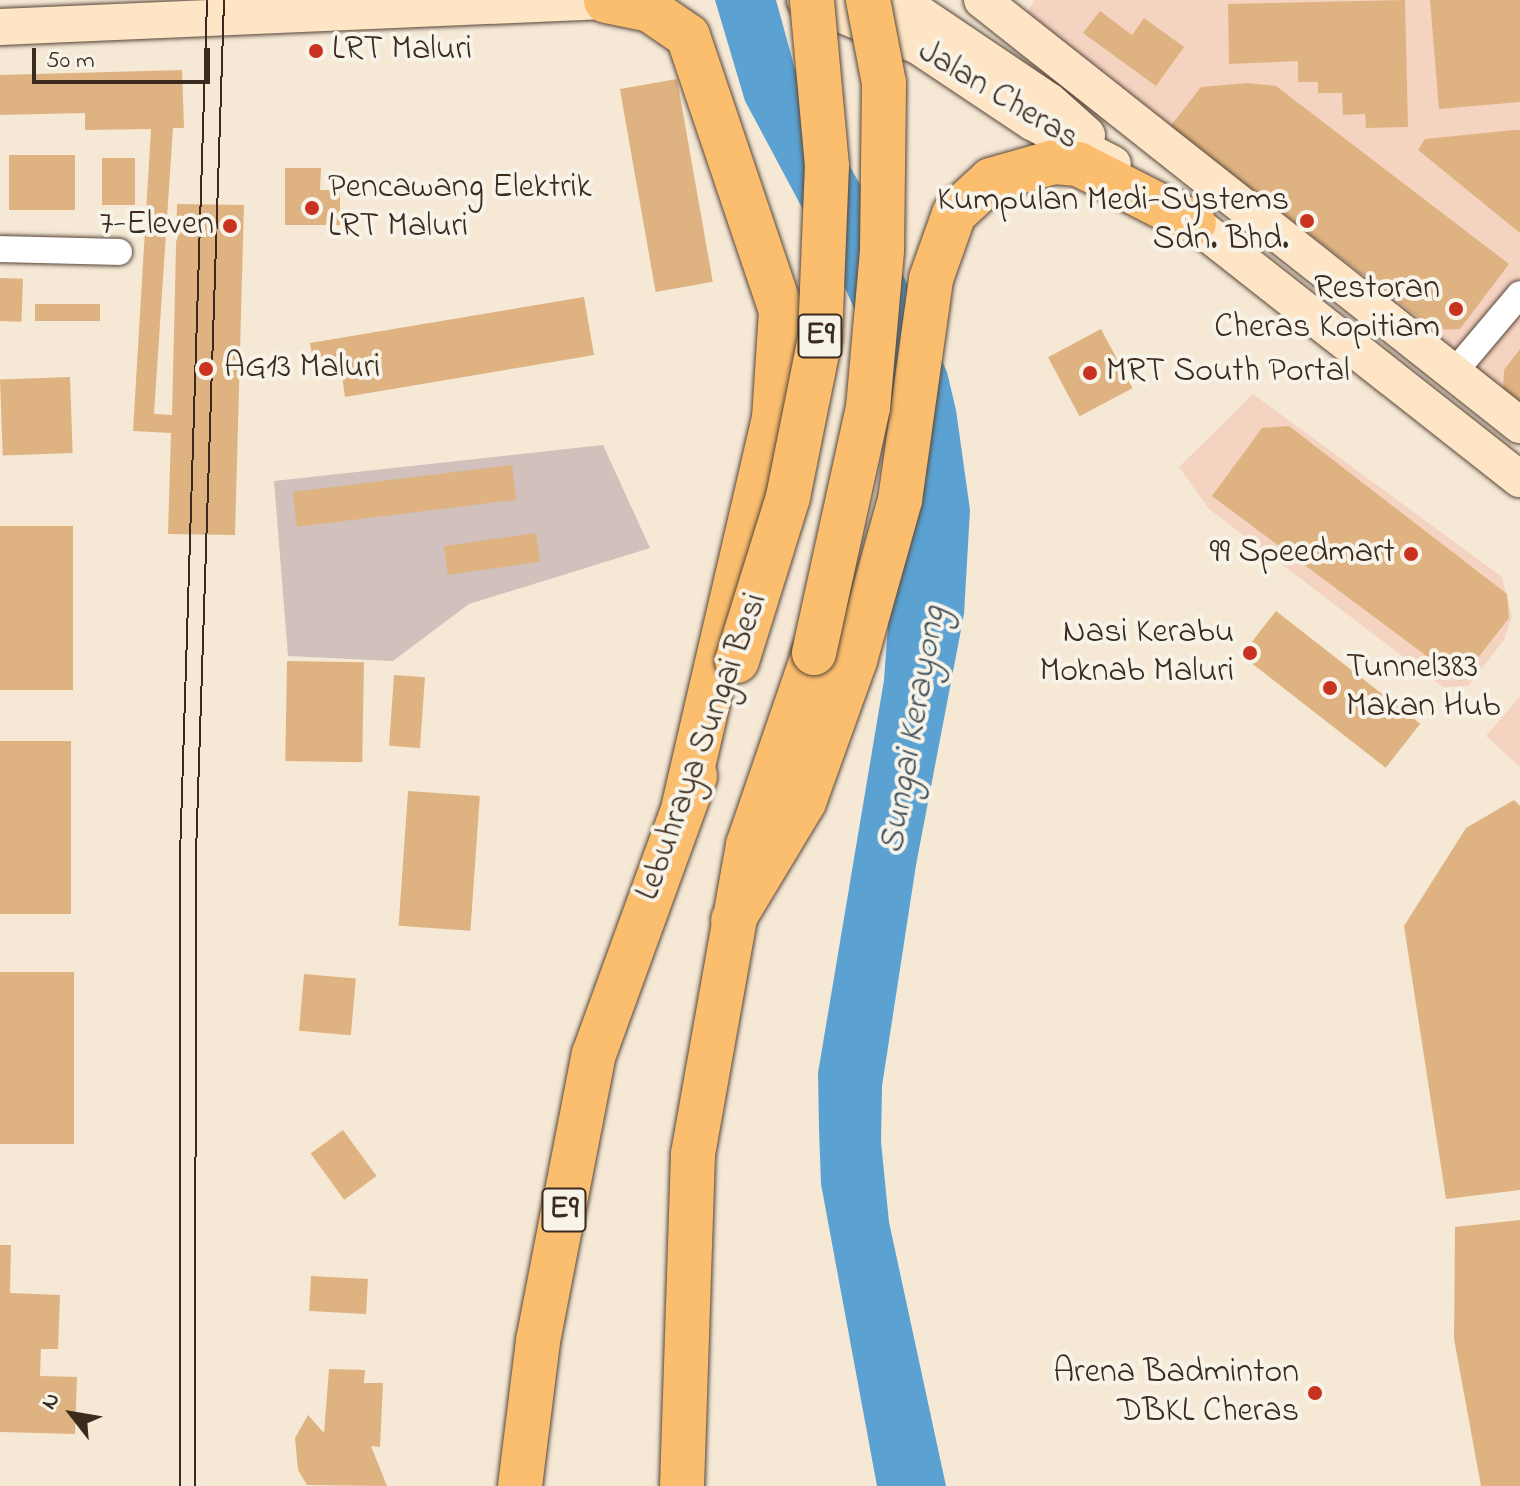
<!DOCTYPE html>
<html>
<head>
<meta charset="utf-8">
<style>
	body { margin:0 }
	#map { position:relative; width:1520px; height:1486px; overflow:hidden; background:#f5e8d5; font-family:"Indie Flower",sans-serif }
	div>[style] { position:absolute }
	.built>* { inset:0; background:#f5d3c1 }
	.industrial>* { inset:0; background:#d1c0bc }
	.water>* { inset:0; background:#5ba1d1 }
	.building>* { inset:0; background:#dfb381; transform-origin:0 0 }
	.roads { filter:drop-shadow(0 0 2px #574639) drop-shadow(0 0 2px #574639) }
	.minor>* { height:26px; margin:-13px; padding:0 13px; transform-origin:13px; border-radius:13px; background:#fff }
	.secondary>* { height:36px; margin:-18px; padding:0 18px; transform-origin:18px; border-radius:18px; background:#fde5c5 }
	.motorway>* { height:44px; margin:-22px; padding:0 22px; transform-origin:22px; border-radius:22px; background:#fbbe6e }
	.tram>* { height:2px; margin:-1px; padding:0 1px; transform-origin:1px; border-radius:1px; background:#3b2a1e }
	.bridges { filter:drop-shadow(0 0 2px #574639) drop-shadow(0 0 2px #574639) }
	.motorway-bridge>* { height:44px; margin:-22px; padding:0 22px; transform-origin:22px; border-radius:22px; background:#fbbe6e }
	.dots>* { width:22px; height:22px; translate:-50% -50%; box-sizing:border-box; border:4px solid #f7f3e8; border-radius:50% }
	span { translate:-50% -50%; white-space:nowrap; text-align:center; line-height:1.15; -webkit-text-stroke:8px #f7f3e8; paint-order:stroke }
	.shield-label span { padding:2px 6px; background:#f7f3e8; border:2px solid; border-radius:6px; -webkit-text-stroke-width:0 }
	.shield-label { font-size:32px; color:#3b2a1e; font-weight:700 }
	.poi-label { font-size:34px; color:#3b2a1e }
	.left { translate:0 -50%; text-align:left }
	.right { translate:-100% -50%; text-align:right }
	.street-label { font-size:34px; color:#3b2a1e }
	.water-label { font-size:36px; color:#46545d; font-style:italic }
	.north { position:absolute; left:32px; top:1374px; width:80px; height:80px; -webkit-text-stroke:6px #f7f3e8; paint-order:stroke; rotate:301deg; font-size:22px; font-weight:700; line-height:32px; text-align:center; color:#3b2a1e }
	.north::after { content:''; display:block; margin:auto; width:28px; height:36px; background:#3b2a1e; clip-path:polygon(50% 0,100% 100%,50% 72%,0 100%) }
	.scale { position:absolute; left:32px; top:48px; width:178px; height:36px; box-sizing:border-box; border:4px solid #3b2a1e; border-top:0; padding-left:10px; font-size:24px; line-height:28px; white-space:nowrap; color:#3b2a1e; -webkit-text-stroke:6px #f7f3e8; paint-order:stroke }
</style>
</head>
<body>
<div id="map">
	<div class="built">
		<div style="clip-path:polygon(1035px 0,1520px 0,1520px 407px,1024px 16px)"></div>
		<div style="clip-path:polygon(1253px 394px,1502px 577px,1512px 617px,1504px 640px,1468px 686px,1443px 687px,1209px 509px,1179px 467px)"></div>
		<div style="clip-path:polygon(1520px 696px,1520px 767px,1486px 736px)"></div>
	</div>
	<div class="industrial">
		<div style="clip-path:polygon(603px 445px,650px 548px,469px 604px,393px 661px,288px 656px,274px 481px)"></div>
	</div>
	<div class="water">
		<div style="clip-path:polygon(715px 0,776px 0,795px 69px,870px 202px,947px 372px,956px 410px,970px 510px,964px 614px,916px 865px,882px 1086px,881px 1142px,889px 1222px,946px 1486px,877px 1486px,821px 1184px,819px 1129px,818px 1073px,884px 680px,903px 422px,846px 290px,745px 101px)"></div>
	</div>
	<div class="building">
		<div style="clip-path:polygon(1405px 0,1408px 127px,1366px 128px,1365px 114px,1343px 115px,1342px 93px,1318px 93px,1318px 82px,1298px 82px,1298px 61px,1229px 64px,1228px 4px)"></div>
		<div style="clip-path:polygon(1430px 0,1520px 0,1520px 102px,1439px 109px)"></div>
		<div style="clip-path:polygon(1100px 11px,1132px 35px,1144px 18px,1184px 47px,1156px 86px,1083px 33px)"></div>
		<div style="clip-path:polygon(182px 70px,184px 128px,173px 128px,154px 414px,172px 415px,177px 204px,244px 205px,235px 535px,168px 534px,171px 433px,133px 431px,151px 129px,85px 130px,85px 113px,0 115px,0 75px)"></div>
		<div style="left:677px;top:79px;width:206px;height:58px;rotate:80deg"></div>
		<div style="clip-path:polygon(1247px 83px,1276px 86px,1509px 264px,1460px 329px,1435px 330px,1170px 127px,1201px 87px)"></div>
		<div style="clip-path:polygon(1514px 130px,1520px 130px,1520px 233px,1418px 150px,1425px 139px)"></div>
		<div style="left:75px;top:155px;width:55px;height:66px;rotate:90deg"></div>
		<div style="left:102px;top:158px;width:33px;height:47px"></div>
		<div style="clip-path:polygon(285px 168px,321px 168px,320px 190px,340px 190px,340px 225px,285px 225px)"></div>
		<div style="left:0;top:278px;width:23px;height:43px;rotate:2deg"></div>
		<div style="clip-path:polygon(584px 297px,594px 355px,345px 397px,341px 368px,315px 372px,310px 343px)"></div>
		<div style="left:35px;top:304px;width:65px;height:17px"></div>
		<div style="left:1101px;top:329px;width:67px;height:60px;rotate:62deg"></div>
		<div style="clip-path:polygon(1520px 349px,1520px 408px,1503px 394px,1504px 370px)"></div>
		<div style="left:70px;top:377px;width:76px;height:70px;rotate:88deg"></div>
		<div style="clip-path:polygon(1289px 426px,1507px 594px,1509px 618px,1460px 681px,1212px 496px,1262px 428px)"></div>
		<div style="left:512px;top:465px;width:35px;height:221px;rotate:83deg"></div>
		<div style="left:73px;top:526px;width:164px;height:73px;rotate:90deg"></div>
		<div style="left:536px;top:533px;width:29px;height:93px;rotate:82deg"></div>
		<div style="left:1276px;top:611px;width:183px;height:56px;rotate:38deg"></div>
		<div style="left:287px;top:661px;width:77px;height:100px;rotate:1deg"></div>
		<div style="left:394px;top:675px;width:31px;height:71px;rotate:4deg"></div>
		<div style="left:0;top:741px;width:71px;height:173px"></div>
		<div style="left:408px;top:791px;width:72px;height:135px;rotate:4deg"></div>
		<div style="clip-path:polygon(1514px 800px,1520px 806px,1520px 1190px,1446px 1199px,1404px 926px,1466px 828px)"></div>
		<div style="left:74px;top:972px;width:172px;height:74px;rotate:90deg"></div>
		<div style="left:304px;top:974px;width:52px;height:57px;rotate:5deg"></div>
		<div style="left:343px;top:1130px;width:57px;height:40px;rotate:54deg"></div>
		<div style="clip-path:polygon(1520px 1220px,1520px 1486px,1481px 1486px,1454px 1339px,1455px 1227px)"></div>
		<div style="clip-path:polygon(0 1245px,11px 1245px,10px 1293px,60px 1295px,58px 1349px,41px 1349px,40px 1376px,77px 1377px,75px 1434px,0 1432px)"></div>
		<div style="left:311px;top:1276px;width:57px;height:35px;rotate:3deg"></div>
		<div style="clip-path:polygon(329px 1369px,365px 1370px,364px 1383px,383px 1383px,380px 1447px,371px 1446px,387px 1486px,307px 1485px,298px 1470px,295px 1438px,308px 1415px,324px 1433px)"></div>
	</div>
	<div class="roads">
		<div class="minor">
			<div style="left:0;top:249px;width:119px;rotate:1.4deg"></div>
			<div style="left:1456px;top:370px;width:99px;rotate:-49.9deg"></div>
		</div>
		<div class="secondary">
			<div style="left:805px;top:0;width:122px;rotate:22.2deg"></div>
			<div style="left:918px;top:46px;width:137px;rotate:33.7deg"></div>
			<div style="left:1032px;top:122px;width:91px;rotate:27.4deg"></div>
			<div style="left:899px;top:0;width:181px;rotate:34deg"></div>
			<div style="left:1049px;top:101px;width:51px;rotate:41.8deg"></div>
			<div style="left:982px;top:0;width:686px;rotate:38.31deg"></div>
			<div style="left:0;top:27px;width:629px;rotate:-2.46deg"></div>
			<div style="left:1174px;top:207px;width:440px;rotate:38.2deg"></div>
		</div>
		<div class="motorway">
			<div style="left:606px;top:1px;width:45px;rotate:11.6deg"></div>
			<div style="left:650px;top:10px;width:46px;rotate:34.4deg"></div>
			<div style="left:688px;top:36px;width:290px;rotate:71.3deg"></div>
			<div style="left:781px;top:311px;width:107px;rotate:93.7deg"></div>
			<div style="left:774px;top:418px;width:396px;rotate:103.1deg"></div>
			<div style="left:733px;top:920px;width:138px;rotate:-59deg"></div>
			<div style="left:804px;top:802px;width:151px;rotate:-70.2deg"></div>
			<div style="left:855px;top:660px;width:166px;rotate:-74.3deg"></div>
			<div style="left:900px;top:500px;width:223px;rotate:-82deg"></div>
			<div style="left:931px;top:279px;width:69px;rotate:-70.5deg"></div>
			<div style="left:954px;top:214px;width:50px;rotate:-42.6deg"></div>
			<div style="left:991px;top:180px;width:66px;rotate:-15.9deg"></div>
			<div style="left:1054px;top:162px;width:24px;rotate:5deg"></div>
			<div style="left:1078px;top:164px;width:130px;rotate:27deg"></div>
			<div style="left:520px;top:1486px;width:146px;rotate:-82.9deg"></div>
			<div style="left:538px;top:1341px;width:292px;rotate:-79deg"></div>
			<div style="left:594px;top:1054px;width:296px;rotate:-70deg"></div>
			<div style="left:682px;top:1486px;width:332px;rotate:-88.1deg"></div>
			<div style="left:693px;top:1154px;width:314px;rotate:-79.9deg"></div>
			<div style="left:748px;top:845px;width:203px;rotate:-71deg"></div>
		</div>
	</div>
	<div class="tram">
		<div style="left:180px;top:1486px;width:630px;rotate:-90deg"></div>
		<div style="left:180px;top:856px;width:856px;rotate:-88.19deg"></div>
		<div style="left:195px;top:1486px;width:632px;rotate:-89.91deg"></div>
		<div style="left:196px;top:854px;width:854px;rotate:-88.12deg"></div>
	</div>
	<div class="bridges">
		<div class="motorway-bridge">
			<div style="left:814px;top:653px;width:251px;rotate:-77.6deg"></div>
			<div style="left:868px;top:408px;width:159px;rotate:-84.9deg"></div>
			<div style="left:882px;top:250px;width:167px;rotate:-89.3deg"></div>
			<div style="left:884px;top:83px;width:85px;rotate:-100.9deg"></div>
			<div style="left:737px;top:661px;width:172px;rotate:-72.7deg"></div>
			<div style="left:788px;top:497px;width:161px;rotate:-78.6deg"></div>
			<div style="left:820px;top:339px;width:173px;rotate:-87.7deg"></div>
			<div style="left:827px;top:166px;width:167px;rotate:-95.2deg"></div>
		</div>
	</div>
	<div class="dots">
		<div style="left:316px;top:51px;background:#c8321e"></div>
		<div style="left:312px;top:208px;background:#c8321e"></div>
		<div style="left:1307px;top:221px;background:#c8321e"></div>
		<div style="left:230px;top:226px;background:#c8321e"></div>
		<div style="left:1456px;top:309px;background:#c8321e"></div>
		<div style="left:206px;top:369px;background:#c8321e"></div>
		<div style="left:1090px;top:373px;background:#c8321e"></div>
		<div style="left:1411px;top:554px;background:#c8321e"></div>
		<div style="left:1250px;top:653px;background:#c8321e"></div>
		<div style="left:1330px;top:688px;background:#c8321e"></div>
		<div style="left:1315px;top:1393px;background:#c8321e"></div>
	</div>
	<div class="shield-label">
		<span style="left:820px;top:336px">E9</span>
		<span style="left:564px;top:1210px">E9</span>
	</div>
	<div class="poi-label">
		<span class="left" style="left:332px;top:51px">LRT Maluri</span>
		<span class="left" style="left:328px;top:208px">Pencawang Elektrik<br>LRT Maluri</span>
		<span class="right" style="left:1289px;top:221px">Kumpulan Medi-Systems<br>Sdn. Bhd.</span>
		<span class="right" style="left:214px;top:226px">7-Eleven</span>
		<span class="right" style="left:1440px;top:309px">Restoran<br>Cheras Kopitiam</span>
		<span class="left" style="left:224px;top:369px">AG13 Maluri</span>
		<span class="left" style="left:1106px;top:373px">MRT South Portal</span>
		<span class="right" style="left:1395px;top:554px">99 Speedmart</span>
		<span class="right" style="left:1234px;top:653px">Nasi Kerabu<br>Moknab Maluri</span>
		<span class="left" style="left:1346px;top:688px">Tunnel383<br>Makan Hub</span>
		<span class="right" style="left:1299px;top:1393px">Arena Badminton<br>DBKL Cheras</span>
	</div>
	<div class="street-label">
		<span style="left:998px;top:96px;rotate:31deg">Jalan Cheras</span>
		<span style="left:703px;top:747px;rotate:-70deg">Lebuhraya Sungai Besi</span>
	</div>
	<div class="water-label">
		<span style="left:914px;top:730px;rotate:-80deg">Sungai Kerayong</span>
	</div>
	<div class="north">N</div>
	<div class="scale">50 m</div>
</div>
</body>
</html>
